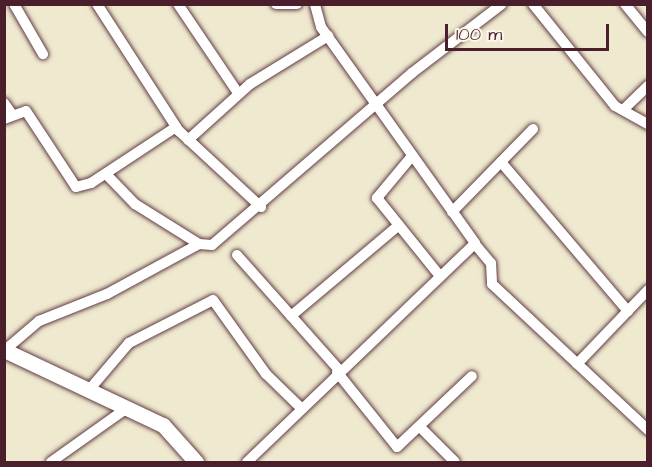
<!DOCTYPE html>
<html>
<head>
<meta charset="utf-8">
<style>
	body { margin:0 }
	#map { position:relative; width:652px; height:467px; overflow:hidden; background:#efe9cf; font-family:"Architects Daughter",sans-serif }
	div>[style] { position:absolute }
	.roads { filter:drop-shadow(0 0 2px #633d44) drop-shadow(0 0 2px #633d44) }
	.street>* { height:10px; margin:-5px; padding:0 5px; transform-origin:5px; border-radius:5px; background:#fff }
	.secondary>* { height:15px; margin:-7.5px; padding:0 7.5px; transform-origin:7.5px; border-radius:7.5px; background:#fff }
	span { translate:-50% -50%; white-space:nowrap; text-align:center; line-height:1.15; -webkit-text-stroke:4.5px #fbf7ec; paint-order:stroke }
	.frame { position:absolute; inset:0; border:6px solid #4a1f2b; pointer-events:none }
	.scale { position:absolute; left:445px; top:24px; width:164px; height:27px; box-sizing:border-box; border:3px solid #4a1f2b; border-top:0; padding-left:8px; font-size:18px; line-height:21px; white-space:nowrap; color:#4a1f2b; -webkit-text-stroke:4px #fbf7ec; paint-order:stroke }
</style>
</head>
<body>
<div id="map">
	<div class="roads">
		<div class="street">
			<div style="left:14px;top:4px;width:58px;rotate:59.9deg"></div>
			<div style="left:97px;top:4px;width:151px;rotate:57.2deg"></div>
			<div style="left:179px;top:131px;width:112px;rotate:42.8deg"></div>
			<div style="left:178px;top:4px;width:107px;rotate:56deg"></div>
			<div style="left:276px;top:4px;width:21px"></div>
			<div style="left:533px;top:4px;width:131px;rotate:51.2deg"></div>
			<div style="left:615px;top:106px;width:38px;rotate:29deg"></div>
			<div style="left:625px;top:4px;width:36px;rotate:51deg"></div>
			<div style="left:4px;top:103px;width:14px;rotate:54deg"></div>
			<div style="left:623px;top:110px;width:35px;rotate:-44deg"></div>
			<div style="left:4px;top:119px;width:23px;rotate:-20deg"></div>
			<div style="left:26px;top:111px;width:91px;rotate:56.7deg"></div>
			<div style="left:76px;top:187px;width:16px;rotate:-15deg"></div>
			<div style="left:91px;top:183px;width:102px;rotate:-33.4deg"></div>
			<div style="left:188px;top:140px;width:84px;rotate:-42.1deg"></div>
			<div style="left:250px;top:84px;width:92px;rotate:-31.6deg"></div>
			<div style="left:412px;top:156px;width:55px;rotate:129.8deg"></div>
			<div style="left:377px;top:198px;width:100px;rotate:51.1deg"></div>
			<div style="left:501px;top:162px;width:196px;rotate:49.6deg"></div>
			<div style="left:106px;top:174px;width:42px;rotate:46deg"></div>
			<div style="left:135px;top:204px;width:75px;rotate:32deg"></div>
			<div style="left:199px;top:244px;width:13px;rotate:4deg"></div>
			<div style="left:212px;top:245px;width:264px;rotate:-40.7deg"></div>
			<div style="left:412px;top:73px;width:113px;rotate:-37.5deg"></div>
			<div style="left:452px;top:212px;width:116px;rotate:-45.7deg"></div>
			<div style="left:474px;top:243px;width:26px;rotate:50deg"></div>
			<div style="left:491px;top:263px;width:21px;rotate:87deg"></div>
			<div style="left:492px;top:284px;width:214px;rotate:43.1deg"></div>
			<div style="left:237px;top:255px;width:154px;rotate:48.4deg"></div>
			<div style="left:291px;top:316px;width:141px;rotate:-40.1deg"></div>
			<div style="left:5px;top:350px;width:45px;rotate:-40.5deg"></div>
			<div style="left:39px;top:321px;width:73px;rotate:-21.7deg"></div>
			<div style="left:107px;top:294px;width:105px;rotate:-28.5deg"></div>
			<div style="left:577px;top:364px;width:103px;rotate:-46.2deg"></div>
			<div style="left:337px;top:372px;width:96px;rotate:51.3deg"></div>
			<div style="left:397px;top:447px;width:103px;rotate:-43.4deg"></div>
			<div style="left:89px;top:390px;width:62px;rotate:-49.6deg"></div>
			<div style="left:129px;top:343px;width:94px;rotate:-27.1deg"></div>
			<div style="left:213px;top:300px;width:91px;rotate:54.4deg"></div>
			<div style="left:266px;top:374px;width:49px;rotate:44.2deg"></div>
			<div style="left:420px;top:427px;width:49px;rotate:45deg"></div>
			<div style="left:51px;top:462px;width:93px;rotate:-35.4deg"></div>
			<div style="left:247px;top:462px;width:316px;rotate:-43.8deg"></div>
			<div style="left:475px;top:243px;width:265px;rotate:-125.5deg"></div>
			<div style="left:321px;top:27px;width:24px;rotate:-105deg"></div>
		</div>
		<div class="secondary">
			<div style="left:4px;top:350px;width:176px;rotate:25.3deg"></div>
			<div style="left:163px;top:425px;width:50px;rotate:48.3deg"></div>
		</div>
	</div>
	<div class="frame"></div>
	<div class="scale">100 m</div>
</div>
</body>
</html>
